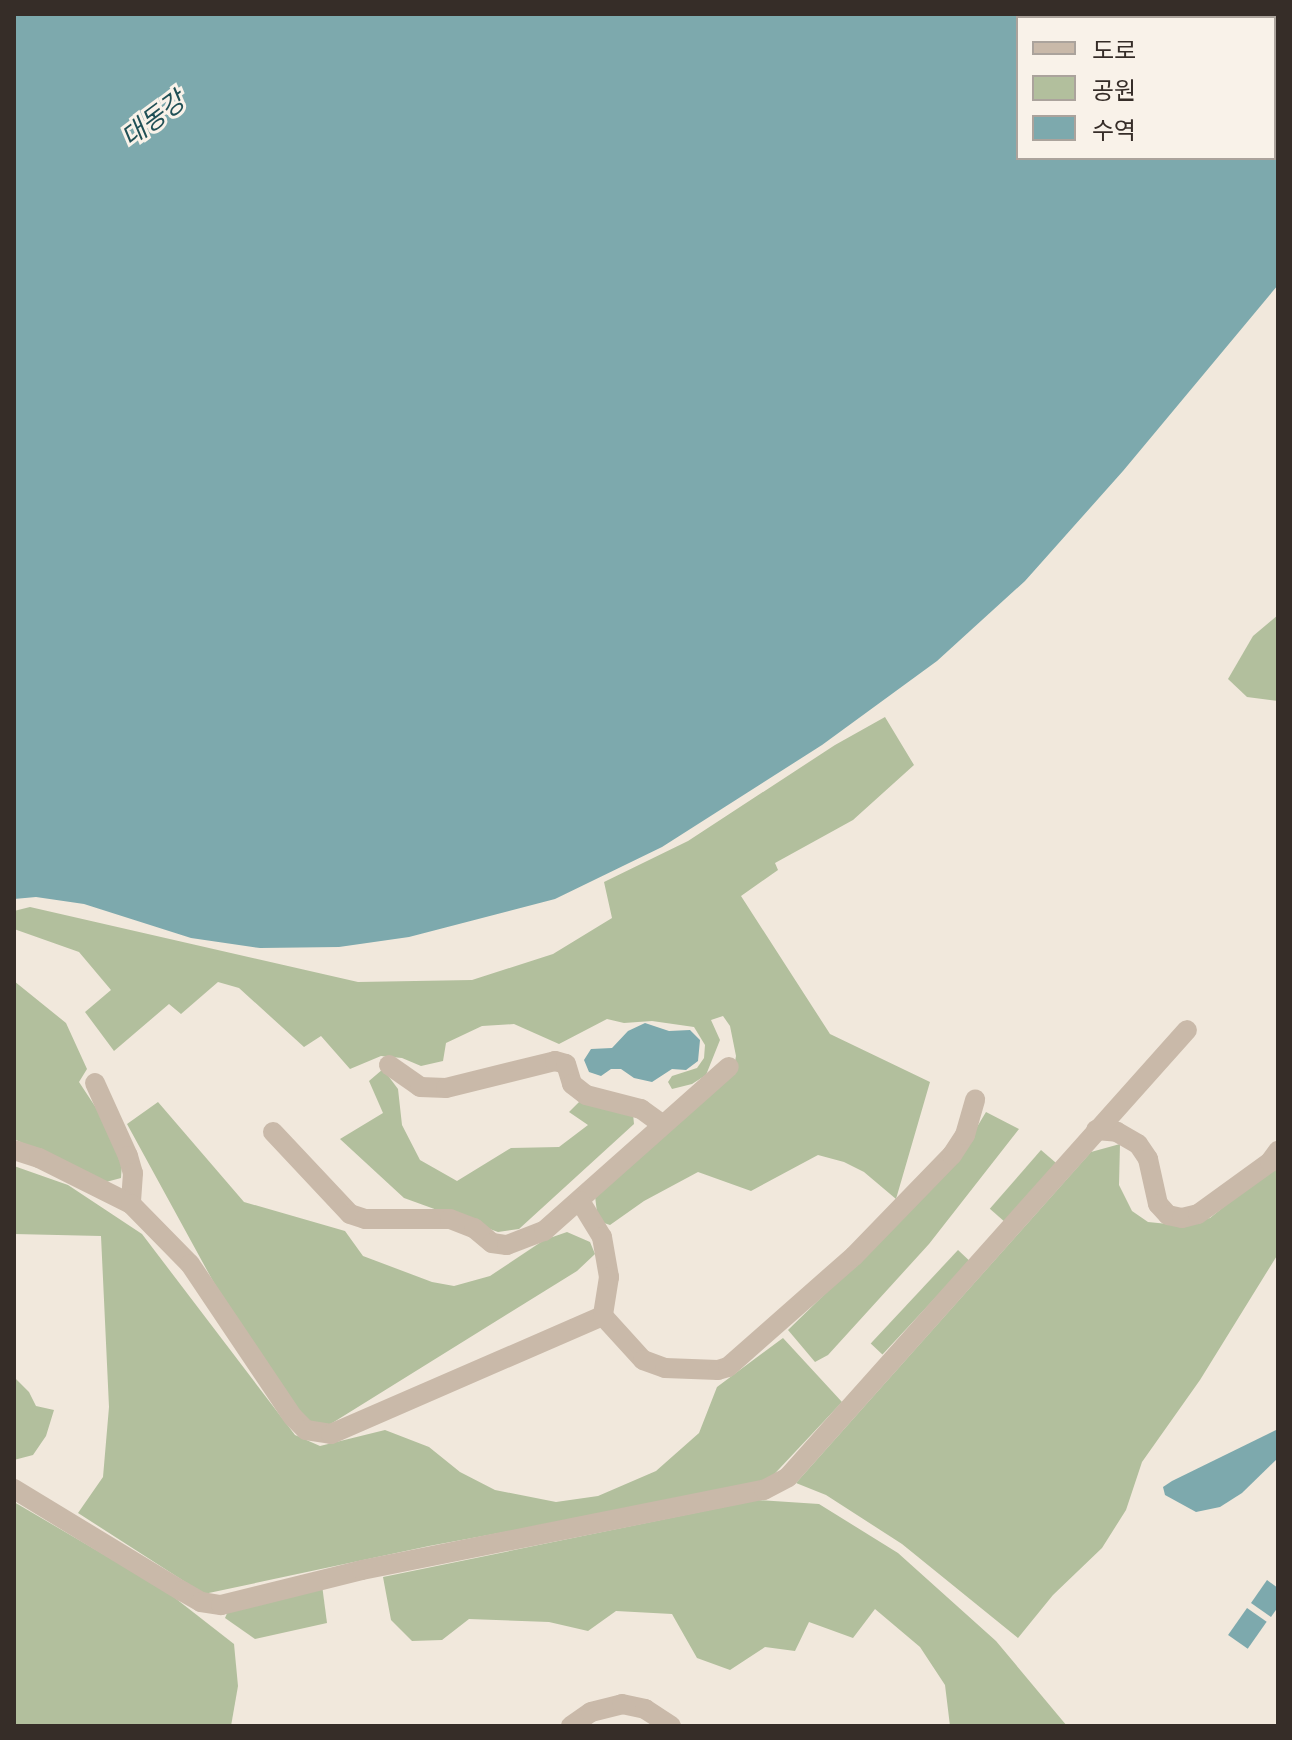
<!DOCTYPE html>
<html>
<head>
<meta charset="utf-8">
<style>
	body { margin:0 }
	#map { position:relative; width:1292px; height:1740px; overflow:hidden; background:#f1e8dc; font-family:Manrope,"Noto Sans KR",sans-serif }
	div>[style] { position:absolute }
	.green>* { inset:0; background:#b2bf9d; transform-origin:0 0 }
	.water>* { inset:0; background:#7da9ad; transform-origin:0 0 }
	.street>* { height:20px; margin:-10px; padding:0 10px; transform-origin:10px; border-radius:10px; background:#c9b9a9 }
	span { translate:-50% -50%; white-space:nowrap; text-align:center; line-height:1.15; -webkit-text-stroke:6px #f9f2e9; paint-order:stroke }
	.water-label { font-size:26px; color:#205056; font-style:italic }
	.frame { position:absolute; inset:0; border:16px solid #362d28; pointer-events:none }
	.legend { position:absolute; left:1016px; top:16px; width:260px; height:144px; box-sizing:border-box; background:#f9f2e9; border:2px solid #aba39c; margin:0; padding:10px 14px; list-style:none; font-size:24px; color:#362d28 }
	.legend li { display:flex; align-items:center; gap:16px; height:40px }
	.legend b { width:40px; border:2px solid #aba39c }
</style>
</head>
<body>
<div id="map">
	<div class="green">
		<div style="clip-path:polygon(1278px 615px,1278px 701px,1247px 697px,1228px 679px,1253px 636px)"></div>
		<div style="clip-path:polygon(885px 717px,914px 765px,853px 820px,775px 863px,778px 870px,741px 896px,830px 1034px,930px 1082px,896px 1199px,864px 1172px,844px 1162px,818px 1155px,751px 1191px,698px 1172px,644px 1201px,610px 1225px,598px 1221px,595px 1196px,733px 1073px,736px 1056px,730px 1026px,723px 1016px,711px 1020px,720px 1040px,706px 1075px,692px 1084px,672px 1089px,668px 1082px,672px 1076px,697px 1068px,704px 1058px,705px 1045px,694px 1027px,652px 1021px,624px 1023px,607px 1019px,559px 1044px,514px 1024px,482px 1026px,446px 1043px,443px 1061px,421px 1066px,402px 1058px,381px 1056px,350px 1069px,321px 1036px,304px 1047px,239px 988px,218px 982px,181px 1014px,169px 1004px,114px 1051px,85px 1012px,111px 990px,79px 952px,14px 929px,14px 911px,30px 907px,358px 982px,472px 980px,553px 954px,612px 918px,604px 882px,688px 841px,835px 745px)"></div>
		<div style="clip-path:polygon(14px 981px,66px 1023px,87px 1069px,79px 1082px,106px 1123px,122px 1163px,121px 1178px,106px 1182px,14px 1139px)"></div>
		<div style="clip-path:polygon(383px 1069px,398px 1089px,402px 1125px,420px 1160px,457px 1181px,511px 1148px,559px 1147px,588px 1125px,569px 1112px,580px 1101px,633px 1114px,634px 1124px,519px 1229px,498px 1232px,404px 1198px,340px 1139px,383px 1113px,369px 1081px)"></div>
		<div style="clip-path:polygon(158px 1102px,244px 1202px,345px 1231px,363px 1256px,432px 1282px,454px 1286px,490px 1276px,544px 1240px,567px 1232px,590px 1242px,595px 1254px,577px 1271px,329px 1425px,311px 1423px,298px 1411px,214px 1283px,127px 1124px)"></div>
		<div style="clip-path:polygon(986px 1112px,1019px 1129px,929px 1244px,828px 1355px,815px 1362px,788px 1330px,907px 1214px,962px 1152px)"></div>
		<div style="clip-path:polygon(1120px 1144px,1119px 1185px,1132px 1211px,1148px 1222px,1178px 1225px,1210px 1218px,1278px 1163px,1278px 1254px,1200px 1380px,1142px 1462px,1126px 1510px,1102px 1548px,1053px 1595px,1018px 1638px,902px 1544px,826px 1495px,796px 1483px,1091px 1152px)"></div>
		<div style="left:1041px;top:1150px;width:20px;height:78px;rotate:41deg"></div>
		<div style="clip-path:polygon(14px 1166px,68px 1185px,142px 1234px,295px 1435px,320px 1446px,385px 1430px,429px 1447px,460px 1472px,495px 1490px,556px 1502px,598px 1496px,656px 1471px,699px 1433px,717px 1387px,783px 1338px,842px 1402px,765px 1484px,429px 1546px,204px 1594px,78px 1513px,103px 1477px,109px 1407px,101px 1236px,14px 1234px)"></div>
		<div style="left:958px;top:1250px;width:16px;height:128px;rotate:43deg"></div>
		<div style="clip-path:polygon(14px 1377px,29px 1392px,36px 1406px,54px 1410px,46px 1436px,33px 1455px,14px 1460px)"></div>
		<div style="clip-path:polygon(758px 1500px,819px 1504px,898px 1553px,996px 1641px,1067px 1726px,950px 1726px,945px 1685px,920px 1647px,875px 1609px,853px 1638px,809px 1622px,795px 1651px,765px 1647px,730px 1670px,697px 1658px,672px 1614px,616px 1611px,588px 1631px,549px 1622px,469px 1619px,442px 1640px,412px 1641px,391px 1620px,383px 1577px)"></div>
		<div style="clip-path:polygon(14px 1502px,166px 1591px,234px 1644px,238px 1686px,231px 1726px,14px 1726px)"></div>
		<div style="clip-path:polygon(322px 1585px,327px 1623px,255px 1639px,225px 1618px,228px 1611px)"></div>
	</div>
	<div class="water">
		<div style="clip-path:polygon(evenodd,14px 14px,1278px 14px,1278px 285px,1123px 471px,1025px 581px,937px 661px,822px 745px,662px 847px,555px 899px,409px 937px,339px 947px,260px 948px,191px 938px,84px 904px,36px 897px,14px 899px,14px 14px,1018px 18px,1274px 18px,1274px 158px,1018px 158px,1018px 18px)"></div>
		<div style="clip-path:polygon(645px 1023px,669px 1031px,690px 1030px,700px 1040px,698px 1061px,686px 1070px,672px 1069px,652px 1082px,634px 1078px,621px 1069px,611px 1069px,601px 1076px,589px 1072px,584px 1060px,591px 1049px,612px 1048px,628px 1031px)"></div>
		<div style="clip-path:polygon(1278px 1429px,1278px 1458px,1242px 1493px,1220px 1507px,1196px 1512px,1165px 1495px,1163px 1487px,1172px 1481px)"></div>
		<div style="clip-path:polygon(1267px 1580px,1278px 1588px,1278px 1607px,1271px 1617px,1251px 1603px)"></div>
		<div style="left:1247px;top:1608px;width:24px;height:33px;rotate:35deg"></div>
	</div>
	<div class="street">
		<div style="left:389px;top:1065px;width:38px;rotate:35deg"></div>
		<div style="left:420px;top:1087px;width:26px;rotate:2deg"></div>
		<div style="left:446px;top:1088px;width:112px;rotate:-13.9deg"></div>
		<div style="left:555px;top:1061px;width:11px;rotate:15deg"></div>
		<div style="left:566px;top:1064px;width:21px;rotate:73deg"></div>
		<div style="left:572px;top:1084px;width:18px;rotate:38deg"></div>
		<div style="left:586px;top:1095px;width:57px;rotate:14.3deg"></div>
		<div style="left:641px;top:1109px;width:27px;rotate:36deg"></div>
		<div style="left:95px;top:1083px;width:80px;rotate:65.7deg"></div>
		<div style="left:128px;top:1156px;width:18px;rotate:74deg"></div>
		<div style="left:133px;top:1173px;width:31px;rotate:94deg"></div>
		<div style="left:1096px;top:1130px;width:21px;rotate:5deg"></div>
		<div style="left:1117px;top:1132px;width:24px;rotate:30deg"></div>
		<div style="left:1138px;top:1144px;width:18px;rotate:56deg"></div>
		<div style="left:1148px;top:1159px;width:46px;rotate:77.5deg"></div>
		<div style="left:1158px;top:1204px;width:15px;rotate:48deg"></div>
		<div style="left:1168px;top:1215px;width:14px;rotate:12deg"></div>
		<div style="left:1182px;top:1218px;width:16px;rotate:-14deg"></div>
		<div style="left:1198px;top:1214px;width:89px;rotate:-35.8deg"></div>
		<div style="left:1270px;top:1162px;width:14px;rotate:-54deg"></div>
		<div style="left:273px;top:1132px;width:112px;rotate:46.8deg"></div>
		<div style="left:350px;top:1214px;width:16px;rotate:18deg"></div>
		<div style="left:365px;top:1219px;width:85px"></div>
		<div style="left:450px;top:1219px;width:26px;rotate:21deg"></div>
		<div style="left:474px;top:1228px;width:23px;rotate:40deg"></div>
		<div style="left:492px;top:1243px;width:15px;rotate:8deg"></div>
		<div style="left:507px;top:1245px;width:40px;rotate:-21deg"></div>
		<div style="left:544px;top:1231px;width:247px;rotate:-41.6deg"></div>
		<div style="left:14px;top:1150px;width:26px;rotate:18deg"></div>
		<div style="left:39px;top:1158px;width:103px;rotate:26.6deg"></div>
		<div style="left:131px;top:1204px;width:84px;rotate:45.5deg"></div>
		<div style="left:190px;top:1264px;width:184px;rotate:56.1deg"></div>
		<div style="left:293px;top:1417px;width:18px;rotate:45deg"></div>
		<div style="left:306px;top:1430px;width:25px;rotate:9deg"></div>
		<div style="left:331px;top:1434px;width:296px;rotate:-23.5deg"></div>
		<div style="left:603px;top:1316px;width:59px;rotate:47.7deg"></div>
		<div style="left:643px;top:1360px;width:23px;rotate:20deg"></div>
		<div style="left:665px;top:1368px;width:53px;rotate:2.2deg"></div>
		<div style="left:718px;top:1370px;width:10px;rotate:-17deg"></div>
		<div style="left:728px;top:1367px;width:168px;rotate:-41.4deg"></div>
		<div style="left:854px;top:1256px;width:141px;rotate:-45.9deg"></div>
		<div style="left:952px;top:1155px;width:24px;rotate:-57deg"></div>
		<div style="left:965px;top:1135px;width:37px;rotate:-74deg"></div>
		<div style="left:580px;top:1201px;width:42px;rotate:58.6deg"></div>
		<div style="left:602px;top:1237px;width:41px;rotate:80.1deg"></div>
		<div style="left:609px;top:1277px;width:39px;rotate:99deg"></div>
		<div style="left:14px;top:1489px;width:197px;rotate:31.3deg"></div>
		<div style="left:182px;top:1591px;width:22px;rotate:30deg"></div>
		<div style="left:201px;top:1602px;width:20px;rotate:9deg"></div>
		<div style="left:221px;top:1605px;width:145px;rotate:-13.9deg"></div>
		<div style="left:362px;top:1570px;width:410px;rotate:-11.3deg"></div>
		<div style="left:764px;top:1490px;width:27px;rotate:-28deg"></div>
		<div style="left:788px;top:1477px;width:599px;rotate:-48.25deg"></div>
		<div style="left:571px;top:1726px;width:24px;rotate:-35deg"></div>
		<div style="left:591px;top:1712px;width:32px;rotate:-14deg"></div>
		<div style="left:622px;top:1704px;width:24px;rotate:12deg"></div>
		<div style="left:645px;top:1709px;width:31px;rotate:33deg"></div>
	</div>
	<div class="water-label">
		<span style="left:153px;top:119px;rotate:-37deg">대동강</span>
	</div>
	<div class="frame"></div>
	<ul class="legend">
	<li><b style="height:10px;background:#c9b9a9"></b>도로</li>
	<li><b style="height:22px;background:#b2bf9d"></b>공원</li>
	<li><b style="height:22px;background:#7da9ad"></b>수역</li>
	</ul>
</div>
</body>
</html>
